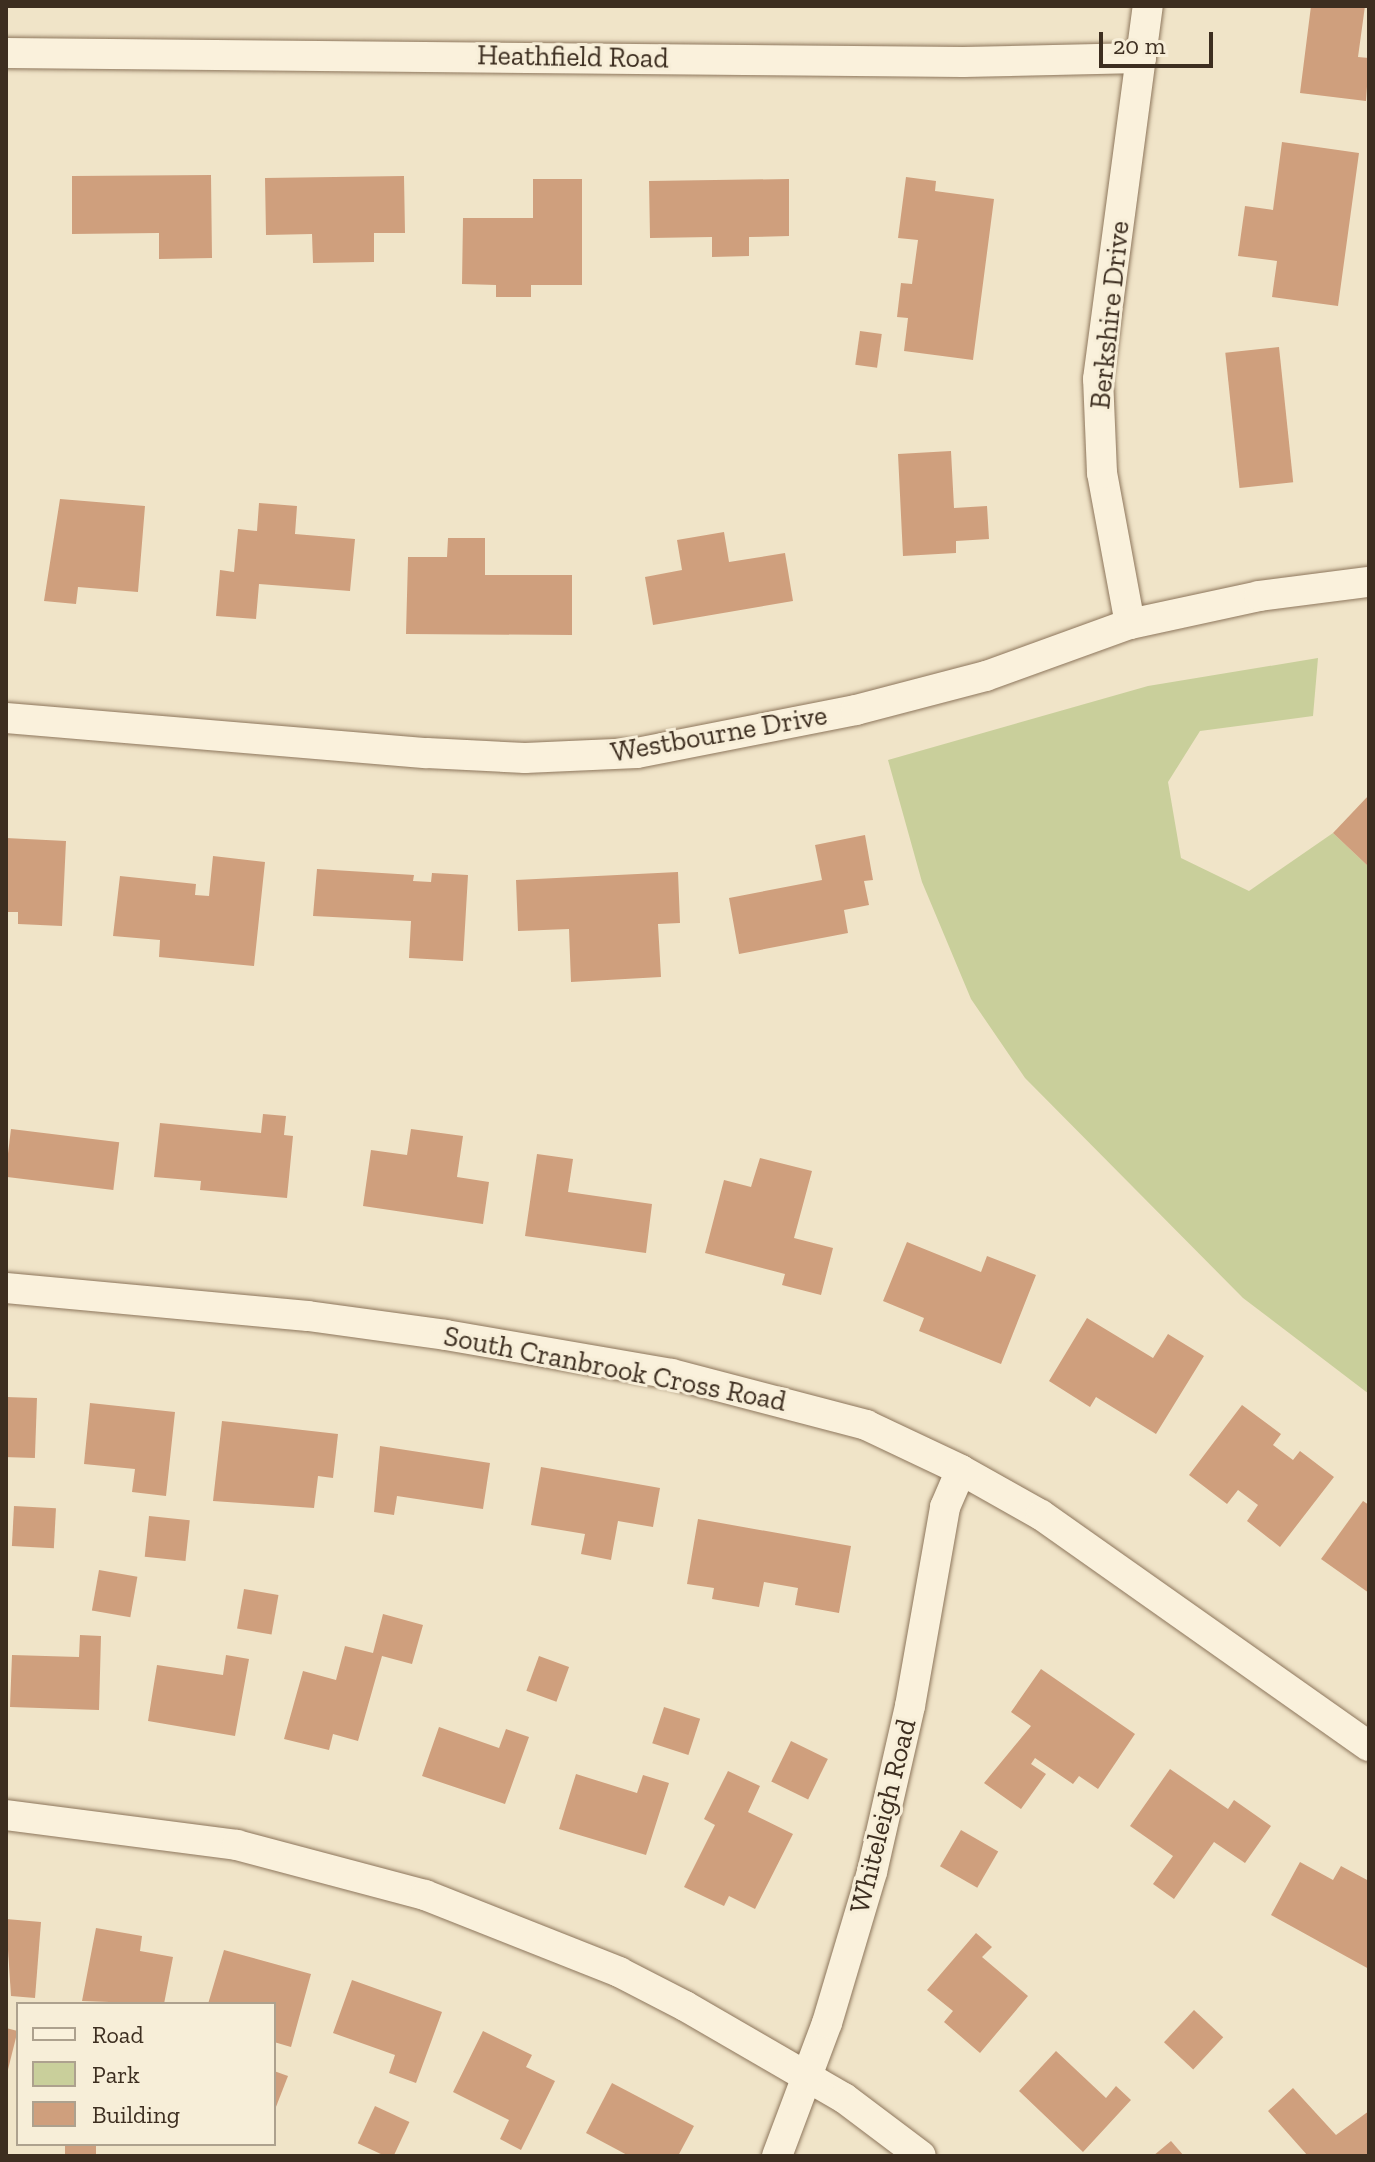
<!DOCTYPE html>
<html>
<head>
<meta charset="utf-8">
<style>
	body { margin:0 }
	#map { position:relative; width:1375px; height:2162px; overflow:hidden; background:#f0e4c8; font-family:"Zilla Slab",serif }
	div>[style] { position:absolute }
	.green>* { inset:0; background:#c9cf9b }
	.building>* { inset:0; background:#cf9f7d; transform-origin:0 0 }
	.roads { filter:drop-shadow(0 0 2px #8d765c) drop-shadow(0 0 2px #8d765c) }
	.minor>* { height:30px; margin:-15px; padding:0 15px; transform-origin:15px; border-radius:15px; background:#faf1dc }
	span { translate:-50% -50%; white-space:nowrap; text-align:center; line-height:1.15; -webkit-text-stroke:6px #f7eed8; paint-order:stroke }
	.street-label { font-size:28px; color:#3d2e20 }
	.frame { position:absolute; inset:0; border:8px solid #3d2e20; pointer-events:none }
	.legend { position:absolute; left:16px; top:2002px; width:260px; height:144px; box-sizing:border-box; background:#f7eed8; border:2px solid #ada18e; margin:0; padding:10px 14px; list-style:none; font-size:24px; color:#3d2e20 }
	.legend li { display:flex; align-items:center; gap:16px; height:40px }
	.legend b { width:40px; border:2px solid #ada18e }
	.scale { position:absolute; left:1099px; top:32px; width:114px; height:36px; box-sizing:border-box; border:4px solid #3d2e20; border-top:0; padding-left:10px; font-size:24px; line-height:28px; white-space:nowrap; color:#3d2e20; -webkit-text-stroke:6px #f7eed8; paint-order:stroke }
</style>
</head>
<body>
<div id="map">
	<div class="green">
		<div style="clip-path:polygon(1318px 658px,1313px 716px,1200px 731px,1168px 782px,1181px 858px,1249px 891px,1333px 833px,1369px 867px,1369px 1394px,1243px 1298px,1025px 1078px,971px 999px,922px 882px,888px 760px,1148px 686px)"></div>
	</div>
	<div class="building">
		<div style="clip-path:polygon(1311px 6px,1365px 6px,1358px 57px,1369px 58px,1366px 101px,1300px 93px)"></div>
		<div style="clip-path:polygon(1282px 142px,1359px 153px,1338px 306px,1272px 297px,1277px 261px,1238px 256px,1245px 206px,1273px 210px)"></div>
		<div style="clip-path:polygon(211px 175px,212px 258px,159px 259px,159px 233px,72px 234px,72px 176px)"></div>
		<div style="clip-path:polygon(404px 176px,405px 233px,374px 233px,374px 262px,313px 263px,312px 234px,266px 235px,265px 178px)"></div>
		<div style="clip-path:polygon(906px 177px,936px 181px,935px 191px,994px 199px,973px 360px,904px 351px,908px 318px,897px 317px,901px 283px,912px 284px,918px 240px,898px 238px)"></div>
		<div style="clip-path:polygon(533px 179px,582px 179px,582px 285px,531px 285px,531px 297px,496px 297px,496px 285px,462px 284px,463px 218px,533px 218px)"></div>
		<div style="clip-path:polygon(789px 179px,789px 236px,749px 237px,749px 256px,712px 257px,712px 237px,650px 238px,649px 181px)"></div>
		<div style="left:860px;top:331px;width:22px;height:34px;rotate:8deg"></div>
		<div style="left:1279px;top:347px;width:136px;height:54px;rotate:84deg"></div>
		<div style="clip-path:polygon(951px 451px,954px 508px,987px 506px,989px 539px,956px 541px,956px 553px,903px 556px,898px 454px)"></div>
		<div style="clip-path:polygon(60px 499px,145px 506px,138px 592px,78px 587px,76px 604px,44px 601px)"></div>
		<div style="clip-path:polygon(259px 503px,297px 506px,295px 534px,355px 539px,350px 591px,259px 584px,256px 619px,216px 616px,220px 570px,234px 572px,238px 529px,257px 531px)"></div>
		<div style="clip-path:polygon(724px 532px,729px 562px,785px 553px,793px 601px,653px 625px,645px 577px,682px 570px,677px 540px)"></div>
		<div style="clip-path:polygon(448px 538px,485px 538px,485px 575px,572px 575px,572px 635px,406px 634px,408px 557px,447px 557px)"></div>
		<div style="clip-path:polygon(1369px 795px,1369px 867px,1333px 833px)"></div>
		<div style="clip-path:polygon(865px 835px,873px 880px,864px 881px,869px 905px,844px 910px,848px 933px,739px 954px,729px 898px,822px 880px,815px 845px)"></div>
		<div style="clip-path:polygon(6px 838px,66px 841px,62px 926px,18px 924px,18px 912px,6px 912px)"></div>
		<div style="clip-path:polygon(213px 856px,265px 862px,254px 966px,159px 957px,160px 940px,113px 936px,120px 876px,196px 884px,195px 895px,209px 896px)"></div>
		<div style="clip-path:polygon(317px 869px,414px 875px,413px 881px,431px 882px,432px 873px,468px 875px,463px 961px,409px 958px,411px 921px,313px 916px)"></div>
		<div style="clip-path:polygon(678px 872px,680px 923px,658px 924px,661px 977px,571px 982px,569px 929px,518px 931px,516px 880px)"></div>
		<div style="clip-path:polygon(263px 1114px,286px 1116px,284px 1135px,293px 1136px,287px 1198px,200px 1190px,201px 1181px,154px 1177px,160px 1123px,261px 1133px)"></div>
		<div style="left:11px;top:1129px;width:109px;height:48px;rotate:7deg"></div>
		<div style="clip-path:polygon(411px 1129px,463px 1136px,457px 1177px,489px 1182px,483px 1224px,363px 1206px,371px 1150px,407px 1155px)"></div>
		<div style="clip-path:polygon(537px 1154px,573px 1159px,568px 1192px,652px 1204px,646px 1253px,525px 1236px)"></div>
		<div style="clip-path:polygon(760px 1158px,812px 1171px,794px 1238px,833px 1248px,821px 1295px,782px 1285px,785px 1274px,705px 1253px,724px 1180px,751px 1187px)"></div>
		<div style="clip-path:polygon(907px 1242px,981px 1272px,987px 1256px,1036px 1275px,1001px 1364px,919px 1331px,924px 1318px,883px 1301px)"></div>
		<div style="clip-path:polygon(1087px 1318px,1153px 1358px,1168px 1334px,1204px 1356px,1156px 1434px,1096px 1397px,1090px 1407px,1049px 1381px)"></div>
		<div style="left:6px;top:1397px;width:31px;height:60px;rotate:2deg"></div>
		<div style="clip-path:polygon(90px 1403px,175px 1412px,166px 1496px,132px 1492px,135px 1469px,84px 1464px)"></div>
		<div style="clip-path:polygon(1242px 1405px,1281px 1434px,1273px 1445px,1293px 1460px,1300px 1451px,1334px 1477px,1280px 1547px,1247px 1521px,1258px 1505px,1238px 1490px,1227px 1504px,1189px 1475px)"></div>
		<div style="clip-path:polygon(222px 1421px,338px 1434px,333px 1478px,318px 1476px,314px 1508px,213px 1501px)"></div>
		<div style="clip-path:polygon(380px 1446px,490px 1463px,483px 1509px,397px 1496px,394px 1515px,374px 1512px)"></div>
		<div style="clip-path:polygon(541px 1467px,660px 1488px,653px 1527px,618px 1521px,611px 1560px,581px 1554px,585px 1534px,531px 1525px)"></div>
		<div style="clip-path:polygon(1363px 1501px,1369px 1505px,1369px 1593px,1321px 1559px)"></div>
		<div style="left:14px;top:1506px;width:42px;height:40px;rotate:3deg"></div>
		<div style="left:149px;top:1516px;width:41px;height:41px;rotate:6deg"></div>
		<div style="clip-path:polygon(698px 1519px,851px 1546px,839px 1613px,795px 1605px,798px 1588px,764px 1582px,759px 1607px,712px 1599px,714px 1588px,687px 1584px)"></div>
		<div style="left:99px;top:1570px;width:39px;height:41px;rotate:10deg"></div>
		<div style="left:244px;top:1589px;width:35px;height:40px;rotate:10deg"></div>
		<div style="clip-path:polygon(383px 1614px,423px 1625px,412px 1664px,382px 1656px,358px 1741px,333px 1734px,329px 1750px,284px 1739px,303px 1671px,336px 1680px,345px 1646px,373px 1653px)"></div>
		<div style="clip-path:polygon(80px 1635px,101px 1636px,99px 1710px,10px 1707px,12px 1655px,79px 1657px)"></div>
		<div style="clip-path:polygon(226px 1655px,249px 1659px,235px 1736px,148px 1721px,157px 1665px,223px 1675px)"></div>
		<div style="left:539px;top:1656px;width:32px;height:37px;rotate:20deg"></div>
		<div style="clip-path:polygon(1041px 1669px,1135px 1734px,1098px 1789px,1079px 1776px,1073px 1784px,1035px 1758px,1031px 1764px,1046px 1774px,1021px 1809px,984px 1783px,1031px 1726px,1011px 1712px)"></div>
		<div style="left:664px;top:1707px;width:38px;height:38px;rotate:18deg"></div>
		<div style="clip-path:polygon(439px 1727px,499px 1748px,506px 1729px,529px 1737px,505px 1804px,422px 1776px)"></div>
		<div style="left:791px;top:1741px;width:41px;height:45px;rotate:26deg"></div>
		<div style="clip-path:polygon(1170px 1769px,1228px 1809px,1234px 1800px,1271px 1826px,1245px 1863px,1214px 1842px,1174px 1899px,1153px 1884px,1173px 1856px,1130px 1826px)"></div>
		<div style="clip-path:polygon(728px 1771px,760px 1786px,748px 1812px,793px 1834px,755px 1909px,729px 1896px,724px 1906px,684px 1887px,715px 1825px,704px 1819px)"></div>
		<div style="clip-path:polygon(576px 1774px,637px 1793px,643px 1775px,669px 1783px,646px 1855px,559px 1829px)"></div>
		<div style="left:961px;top:1830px;width:43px;height:42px;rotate:30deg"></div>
		<div style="clip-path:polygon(1300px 1862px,1333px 1880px,1341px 1866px,1369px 1881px,1369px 1969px,1271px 1915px)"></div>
		<div style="clip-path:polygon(6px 1919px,41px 1922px,35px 1998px,11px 1996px)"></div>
		<div style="clip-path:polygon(96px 1928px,142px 1936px,140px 1951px,173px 1957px,164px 2004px,82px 2001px)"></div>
		<div style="clip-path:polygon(976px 1933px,992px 1947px,982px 1957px,1028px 1996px,980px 2053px,944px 2022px,953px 2011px,927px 1990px)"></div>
		<div style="clip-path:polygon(224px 1950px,311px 1974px,291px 2047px,274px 2042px,274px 2004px,208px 2004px)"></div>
		<div style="clip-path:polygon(352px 1980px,442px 2012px,416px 2083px,389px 2073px,395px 2055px,333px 2033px)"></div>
		<div style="left:1194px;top:2010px;width:40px;height:44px;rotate:43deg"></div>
		<div style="left:6px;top:2028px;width:12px;height:48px;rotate:14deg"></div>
		<div style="clip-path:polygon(483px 2031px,532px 2055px,526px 2067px,555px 2081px,521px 2150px,500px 2139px,509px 2120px,453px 2092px)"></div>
		<div style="clip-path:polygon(1056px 2051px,1106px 2098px,1116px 2086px,1131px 2100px,1083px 2152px,1019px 2091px)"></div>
		<div style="clip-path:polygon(274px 2071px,288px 2076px,274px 2112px)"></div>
		<div style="clip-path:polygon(612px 2083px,694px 2126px,678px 2156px,629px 2156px,586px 2133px)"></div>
		<div style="clip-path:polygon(1293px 2088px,1336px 2135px,1369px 2111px,1369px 2156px,1308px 2156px,1268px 2111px)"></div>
		<div style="left:375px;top:2106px;width:38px;height:41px;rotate:25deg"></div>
		<div style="clip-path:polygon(1171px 2141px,1184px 2156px,1153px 2156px)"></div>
		<div style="left:65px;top:2144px;width:31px;height:12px"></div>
	</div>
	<div class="roads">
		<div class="minor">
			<div style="left:6px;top:53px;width:957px;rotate:0.54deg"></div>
			<div style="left:963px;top:62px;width:178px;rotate:-1.3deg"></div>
			<div style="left:1130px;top:624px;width:154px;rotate:-100.5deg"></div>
			<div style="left:1102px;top:473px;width:94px;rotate:-92.4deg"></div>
			<div style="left:1098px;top:379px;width:376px;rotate:-82.4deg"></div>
			<div style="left:6px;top:718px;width:422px;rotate:4.8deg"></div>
			<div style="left:427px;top:753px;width:98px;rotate:2.9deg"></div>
			<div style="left:525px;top:758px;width:112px;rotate:-2.6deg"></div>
			<div style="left:637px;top:753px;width:223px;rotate:-11.1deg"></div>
			<div style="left:856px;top:710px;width:134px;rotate:-14.7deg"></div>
			<div style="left:986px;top:676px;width:153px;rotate:-19.9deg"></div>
			<div style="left:1130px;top:624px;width:132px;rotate:-12.2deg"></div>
			<div style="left:1259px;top:596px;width:111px;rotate:-7.3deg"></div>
			<div style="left:6px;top:1288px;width:303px;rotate:5.3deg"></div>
			<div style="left:308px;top:1316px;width:139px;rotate:7.8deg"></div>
			<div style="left:446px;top:1335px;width:229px;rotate:9.8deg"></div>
			<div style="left:672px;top:1374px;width:201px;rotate:14.7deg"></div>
			<div style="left:866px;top:1425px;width:105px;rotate:25.3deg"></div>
			<div style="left:961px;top:1470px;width:92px;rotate:29.4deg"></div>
			<div style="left:1041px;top:1515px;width:401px;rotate:35.2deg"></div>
			<div style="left:6px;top:1815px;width:233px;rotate:7.4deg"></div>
			<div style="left:237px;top:1845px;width:195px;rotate:14.9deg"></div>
			<div style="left:425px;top:1895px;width:209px;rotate:21.6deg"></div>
			<div style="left:619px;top:1972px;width:74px;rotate:27.3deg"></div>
			<div style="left:685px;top:2006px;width:184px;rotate:30.1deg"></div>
			<div style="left:844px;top:2098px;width:96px;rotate:37deg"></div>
			<div style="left:777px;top:2156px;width:142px;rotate:-69.4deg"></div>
			<div style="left:827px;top:2023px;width:158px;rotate:-73.4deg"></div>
			<div style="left:872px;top:1872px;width:170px;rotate:-77.1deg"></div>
			<div style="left:910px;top:1706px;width:202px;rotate:-80deg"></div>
			<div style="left:945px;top:1507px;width:40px;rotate:-66.6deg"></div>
		</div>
	</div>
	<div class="street-label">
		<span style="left:573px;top:57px;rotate:1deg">Heathfield Road</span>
		<span style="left:1110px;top:315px;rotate:-84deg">Berkshire Drive</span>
		<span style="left:719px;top:734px;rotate:-10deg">Westbourne Drive</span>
		<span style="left:615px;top:1369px;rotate:11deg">South Cranbrook Cross Road</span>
		<span style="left:883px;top:1816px;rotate:-76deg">Whiteleigh Road</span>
	</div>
	<div class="frame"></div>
	<ul class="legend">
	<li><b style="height:10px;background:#faf1dc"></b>Road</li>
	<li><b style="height:22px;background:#c9cf9b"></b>Park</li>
	<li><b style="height:22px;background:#cf9f7d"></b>Building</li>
	</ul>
	<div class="scale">20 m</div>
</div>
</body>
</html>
